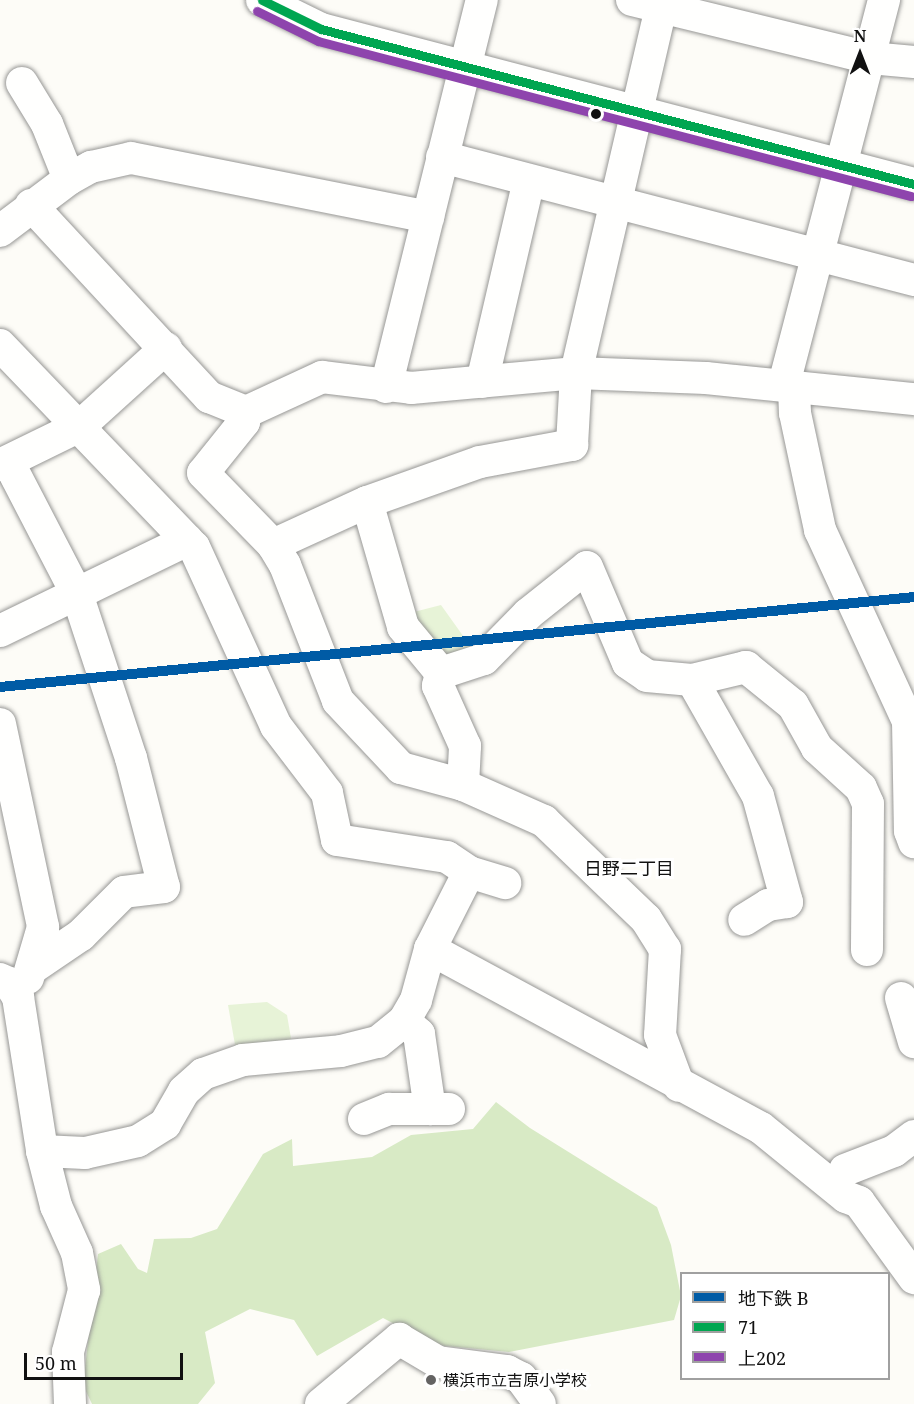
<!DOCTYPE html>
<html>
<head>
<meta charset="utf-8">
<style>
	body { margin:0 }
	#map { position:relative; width:914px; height:1404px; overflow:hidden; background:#fdfcf7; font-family:"Noto Serif","Noto Sans JP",serif }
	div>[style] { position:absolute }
	.green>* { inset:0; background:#e7f3d7 }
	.forest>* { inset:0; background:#d8eac5 }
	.roads { filter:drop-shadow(0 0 2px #979795) drop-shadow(0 0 2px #979795) }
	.minor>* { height:32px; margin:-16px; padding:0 16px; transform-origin:16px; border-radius:16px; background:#fffffe }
	.bus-1>* { height:9px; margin:-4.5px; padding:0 4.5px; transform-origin:4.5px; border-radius:4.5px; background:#00a651 }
	.bus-2>* { height:9px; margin:-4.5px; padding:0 4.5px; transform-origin:4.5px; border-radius:4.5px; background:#8e44ad }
	.metro-1>* { height:10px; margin:-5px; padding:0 5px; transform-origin:5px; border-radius:5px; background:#005ba5 }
	.dots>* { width:16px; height:16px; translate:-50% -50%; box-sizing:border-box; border:3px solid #fff; border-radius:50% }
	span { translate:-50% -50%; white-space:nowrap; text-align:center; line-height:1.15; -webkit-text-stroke:6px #fff; paint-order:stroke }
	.poi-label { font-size:16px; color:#111 }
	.left { translate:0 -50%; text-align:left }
	.neighbourhood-label { font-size:18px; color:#111 }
	.legend { position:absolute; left:680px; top:1272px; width:210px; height:108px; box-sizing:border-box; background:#fff; border:2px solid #a0a0a0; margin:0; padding:8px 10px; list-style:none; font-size:18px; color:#111 }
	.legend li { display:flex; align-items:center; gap:12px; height:30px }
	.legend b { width:30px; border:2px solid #a0a0a0 }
	.north { position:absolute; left:830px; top:24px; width:60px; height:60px; -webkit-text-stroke:4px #fff; paint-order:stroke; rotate:0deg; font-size:16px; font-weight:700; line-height:24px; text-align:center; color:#111 }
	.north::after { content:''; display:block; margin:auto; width:21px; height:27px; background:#111; clip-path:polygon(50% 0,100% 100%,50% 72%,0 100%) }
	.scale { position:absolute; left:24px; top:1353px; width:159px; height:27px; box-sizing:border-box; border:3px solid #111; border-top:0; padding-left:8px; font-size:18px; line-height:21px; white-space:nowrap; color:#111; -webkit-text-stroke:4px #fff; paint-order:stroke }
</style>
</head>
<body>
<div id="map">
	<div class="green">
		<div style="clip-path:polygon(441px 605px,476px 654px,442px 667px,406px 614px)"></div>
		<div style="clip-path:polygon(267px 1002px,287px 1015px,293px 1050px,237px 1056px,228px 1005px)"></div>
	</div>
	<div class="forest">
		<div style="clip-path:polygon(496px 1102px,530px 1128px,657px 1207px,671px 1245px,681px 1296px,674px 1320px,509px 1352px,435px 1345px,383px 1318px,317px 1356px,294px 1320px,250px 1309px,205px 1332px,215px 1383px,198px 1404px,92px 1404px,83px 1385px,98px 1254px,121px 1244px,138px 1269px,147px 1273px,154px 1239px,191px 1238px,217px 1229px,263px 1154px,292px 1139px,293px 1166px,372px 1157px,411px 1135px,473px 1129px)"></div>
	</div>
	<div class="roads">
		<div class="minor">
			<div style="left:262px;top:0;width:66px;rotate:26.2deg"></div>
			<div style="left:321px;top:29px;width:613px;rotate:14.65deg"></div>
			<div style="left:632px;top:0;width:245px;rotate:13.7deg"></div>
			<div style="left:870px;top:58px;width:44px;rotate:5.2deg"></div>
			<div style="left:22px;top:83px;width:48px;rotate:58.6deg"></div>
			<div style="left:47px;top:124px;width:59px;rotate:68.2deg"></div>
			<div style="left:442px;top:157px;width:488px;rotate:14.6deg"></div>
			<div style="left:31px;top:205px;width:262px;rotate:47.2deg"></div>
			<div style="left:209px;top:397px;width:40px;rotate:22deg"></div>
			<div style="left:246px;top:412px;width:84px;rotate:-24.7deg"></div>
			<div style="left:322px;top:377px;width:90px;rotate:7deg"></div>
			<div style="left:411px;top:388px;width:166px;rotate:-5.2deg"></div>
			<div style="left:576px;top:373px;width:130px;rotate:2.2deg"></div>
			<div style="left:706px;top:378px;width:209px;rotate:5.8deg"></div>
			<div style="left:0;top:231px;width:86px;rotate:-37deg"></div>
			<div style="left:69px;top:179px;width:25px;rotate:-29deg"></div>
			<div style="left:91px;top:167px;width:41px;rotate:-12.7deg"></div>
			<div style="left:131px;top:158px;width:303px;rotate:11.2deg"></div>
			<div style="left:0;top:345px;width:280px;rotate:46.2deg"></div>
			<div style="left:194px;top:547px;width:197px;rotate:65.4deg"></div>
			<div style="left:276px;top:726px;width:84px;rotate:52.7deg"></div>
			<div style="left:327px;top:793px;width:48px;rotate:78deg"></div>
			<div style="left:337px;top:840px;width:111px;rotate:8.8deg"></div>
			<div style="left:447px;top:857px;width:27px;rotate:34deg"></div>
			<div style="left:469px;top:872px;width:38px;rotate:17deg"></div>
			<div style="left:482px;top:382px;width:207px;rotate:-76.9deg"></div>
			<div style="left:784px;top:384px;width:397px;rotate:-75.4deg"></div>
			<div style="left:794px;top:386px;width:27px;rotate:88deg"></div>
			<div style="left:795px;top:413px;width:120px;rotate:77.9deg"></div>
			<div style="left:820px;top:530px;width:210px;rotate:65.3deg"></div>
			<div style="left:908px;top:721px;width:110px;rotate:89deg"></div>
			<div style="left:910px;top:831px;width:12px;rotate:70deg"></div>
			<div style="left:386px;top:387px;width:399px;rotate:-76.1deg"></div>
			<div style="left:246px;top:412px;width:10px;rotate:101deg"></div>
			<div style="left:244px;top:422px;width:65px;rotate:128.8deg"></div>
			<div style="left:203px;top:473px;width:100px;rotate:45.8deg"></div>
			<div style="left:273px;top:545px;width:23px;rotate:59deg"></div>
			<div style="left:285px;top:565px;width:146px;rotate:68.7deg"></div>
			<div style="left:338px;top:701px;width:92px;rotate:46.8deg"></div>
			<div style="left:401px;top:768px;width:64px;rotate:15.3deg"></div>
			<div style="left:463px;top:785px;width:89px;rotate:24deg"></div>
			<div style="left:544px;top:821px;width:141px;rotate:43.9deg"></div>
			<div style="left:646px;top:919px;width:36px;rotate:58deg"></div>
			<div style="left:665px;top:949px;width:86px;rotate:93.3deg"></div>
			<div style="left:660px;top:1035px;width:54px;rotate:69.6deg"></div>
			<div style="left:9px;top:463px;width:148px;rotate:62.6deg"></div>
			<div style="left:77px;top:594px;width:173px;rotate:71.8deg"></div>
			<div style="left:131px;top:758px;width:133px;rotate:75.7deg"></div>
			<div style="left:164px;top:887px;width:40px;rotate:172.9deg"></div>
			<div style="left:124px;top:892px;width:61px;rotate:135deg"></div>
			<div style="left:81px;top:935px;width:57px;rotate:145.8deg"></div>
			<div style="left:0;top:465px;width:89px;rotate:-26deg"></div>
			<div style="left:80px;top:426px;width:116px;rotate:-42.2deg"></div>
			<div style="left:367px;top:502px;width:130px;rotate:73.9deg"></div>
			<div style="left:403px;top:627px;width:60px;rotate:50.4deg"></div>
			<div style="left:273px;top:545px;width:103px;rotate:-24.6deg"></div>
			<div style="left:367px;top:502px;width:120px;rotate:-19.5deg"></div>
			<div style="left:480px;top:462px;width:94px;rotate:-10.5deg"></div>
			<div style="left:572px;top:445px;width:72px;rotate:-86.8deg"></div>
			<div style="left:576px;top:373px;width:383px;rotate:-76.9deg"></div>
			<div style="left:0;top:631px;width:208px;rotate:-25.9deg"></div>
			<div style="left:692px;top:680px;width:133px;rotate:60.4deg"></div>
			<div style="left:758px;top:796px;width:110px;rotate:74.7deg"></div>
			<div style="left:787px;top:902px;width:19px;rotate:171deg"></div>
			<div style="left:768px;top:905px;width:28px;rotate:148deg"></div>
			<div style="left:0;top:724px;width:208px;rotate:78deg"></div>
			<div style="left:43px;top:927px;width:53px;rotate:106.4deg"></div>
			<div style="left:463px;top:785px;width:39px;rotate:-87deg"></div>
			<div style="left:465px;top:746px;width:66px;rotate:-114.2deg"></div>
			<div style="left:438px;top:686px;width:13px;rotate:-77deg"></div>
			<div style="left:441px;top:673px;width:45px;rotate:-18deg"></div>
			<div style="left:484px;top:659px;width:63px;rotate:-45.6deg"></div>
			<div style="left:528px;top:614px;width:75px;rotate:-38.5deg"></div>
			<div style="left:587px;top:567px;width:104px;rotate:66.9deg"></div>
			<div style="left:628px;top:663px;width:23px;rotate:34deg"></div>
			<div style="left:647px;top:676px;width:45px;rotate:5.1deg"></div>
			<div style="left:692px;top:680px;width:56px;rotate:-13.5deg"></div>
			<div style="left:746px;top:667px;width:60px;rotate:39deg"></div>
			<div style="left:793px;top:705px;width:49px;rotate:60.8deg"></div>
			<div style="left:817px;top:748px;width:59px;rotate:42.3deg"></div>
			<div style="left:861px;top:788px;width:17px;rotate:66deg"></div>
			<div style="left:868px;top:804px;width:146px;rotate:90.4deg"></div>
			<div style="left:469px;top:872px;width:86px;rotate:116.9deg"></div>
			<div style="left:430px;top:949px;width:376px;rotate:28.4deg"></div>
			<div style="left:761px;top:1128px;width:109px;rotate:39.1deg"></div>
			<div style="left:846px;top:1197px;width:14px;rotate:21deg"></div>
			<div style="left:859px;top:1202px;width:94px;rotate:54.1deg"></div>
			<div style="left:0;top:979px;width:10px;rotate:24deg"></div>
			<div style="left:9px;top:983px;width:17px;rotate:57deg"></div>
			<div style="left:18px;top:997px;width:156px;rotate:81.1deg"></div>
			<div style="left:42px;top:1151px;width:57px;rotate:75.7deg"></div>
			<div style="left:56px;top:1206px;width:51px;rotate:65.9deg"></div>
			<div style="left:77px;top:1253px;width:38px;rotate:79deg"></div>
			<div style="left:84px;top:1290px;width:64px;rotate:104.5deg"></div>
			<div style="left:68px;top:1352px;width:52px;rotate:87.8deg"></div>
			<div style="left:901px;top:998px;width:46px;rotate:73.5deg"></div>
			<div style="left:404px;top:1021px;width:20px;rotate:41deg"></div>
			<div style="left:419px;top:1034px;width:76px;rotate:81.7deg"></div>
			<div style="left:364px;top:1119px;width:27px;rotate:-22deg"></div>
			<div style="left:389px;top:1109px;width:60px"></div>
			<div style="left:42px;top:1151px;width:43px;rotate:2.7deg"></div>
			<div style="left:85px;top:1153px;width:54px;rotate:-12.8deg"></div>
			<div style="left:138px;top:1141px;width:32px;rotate:-32deg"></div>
			<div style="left:165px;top:1124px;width:38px;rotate:-60deg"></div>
			<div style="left:184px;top:1091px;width:25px;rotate:-42deg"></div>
			<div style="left:203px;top:1074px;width:42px;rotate:-19.3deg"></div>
			<div style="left:243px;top:1060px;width:98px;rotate:-5.2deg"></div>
			<div style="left:341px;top:1051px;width:38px;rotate:-14deg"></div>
			<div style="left:378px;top:1042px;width:33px;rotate:-39deg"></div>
			<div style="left:404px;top:1021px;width:24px;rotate:-60deg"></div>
			<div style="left:416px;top:1000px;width:53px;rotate:-74.6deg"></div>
			<div style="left:845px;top:1170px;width:53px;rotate:-21.2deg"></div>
			<div style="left:894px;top:1151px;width:25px;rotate:-37deg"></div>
			<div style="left:321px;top:1404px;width:102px;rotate:-39.8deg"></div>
			<div style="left:399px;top:1339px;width:45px;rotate:30.5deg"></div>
			<div style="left:438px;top:1362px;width:70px;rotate:7.4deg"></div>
			<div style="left:507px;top:1371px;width:16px;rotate:27deg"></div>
			<div style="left:521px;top:1378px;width:32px;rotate:54deg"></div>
		</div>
	</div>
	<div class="bus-1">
		<div style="left:262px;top:0;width:66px;rotate:26.2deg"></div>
		<div style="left:321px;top:29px;width:613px;rotate:14.65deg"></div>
	</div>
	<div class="bus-2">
		<div style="left:257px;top:11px;width:68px;rotate:26.2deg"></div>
		<div style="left:318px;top:41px;width:613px;rotate:14.65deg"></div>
	</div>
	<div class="metro-1">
		<div style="left:0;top:687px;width:918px;rotate:-5.62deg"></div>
	</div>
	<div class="dots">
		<div style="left:596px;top:114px;background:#111"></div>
		<div style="left:431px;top:1380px;background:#646362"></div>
	</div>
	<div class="poi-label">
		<span class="left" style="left:443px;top:1380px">横浜市立吉原小学校</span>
	</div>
	<div class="neighbourhood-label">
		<span style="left:629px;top:868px">日野二丁目</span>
	</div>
	<ul class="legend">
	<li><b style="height:8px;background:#005ba5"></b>地下鉄 B</li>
	<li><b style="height:8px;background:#00a651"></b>71</li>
	<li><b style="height:8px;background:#8e44ad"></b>上202</li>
	</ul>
	<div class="north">N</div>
	<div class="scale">50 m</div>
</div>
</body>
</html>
